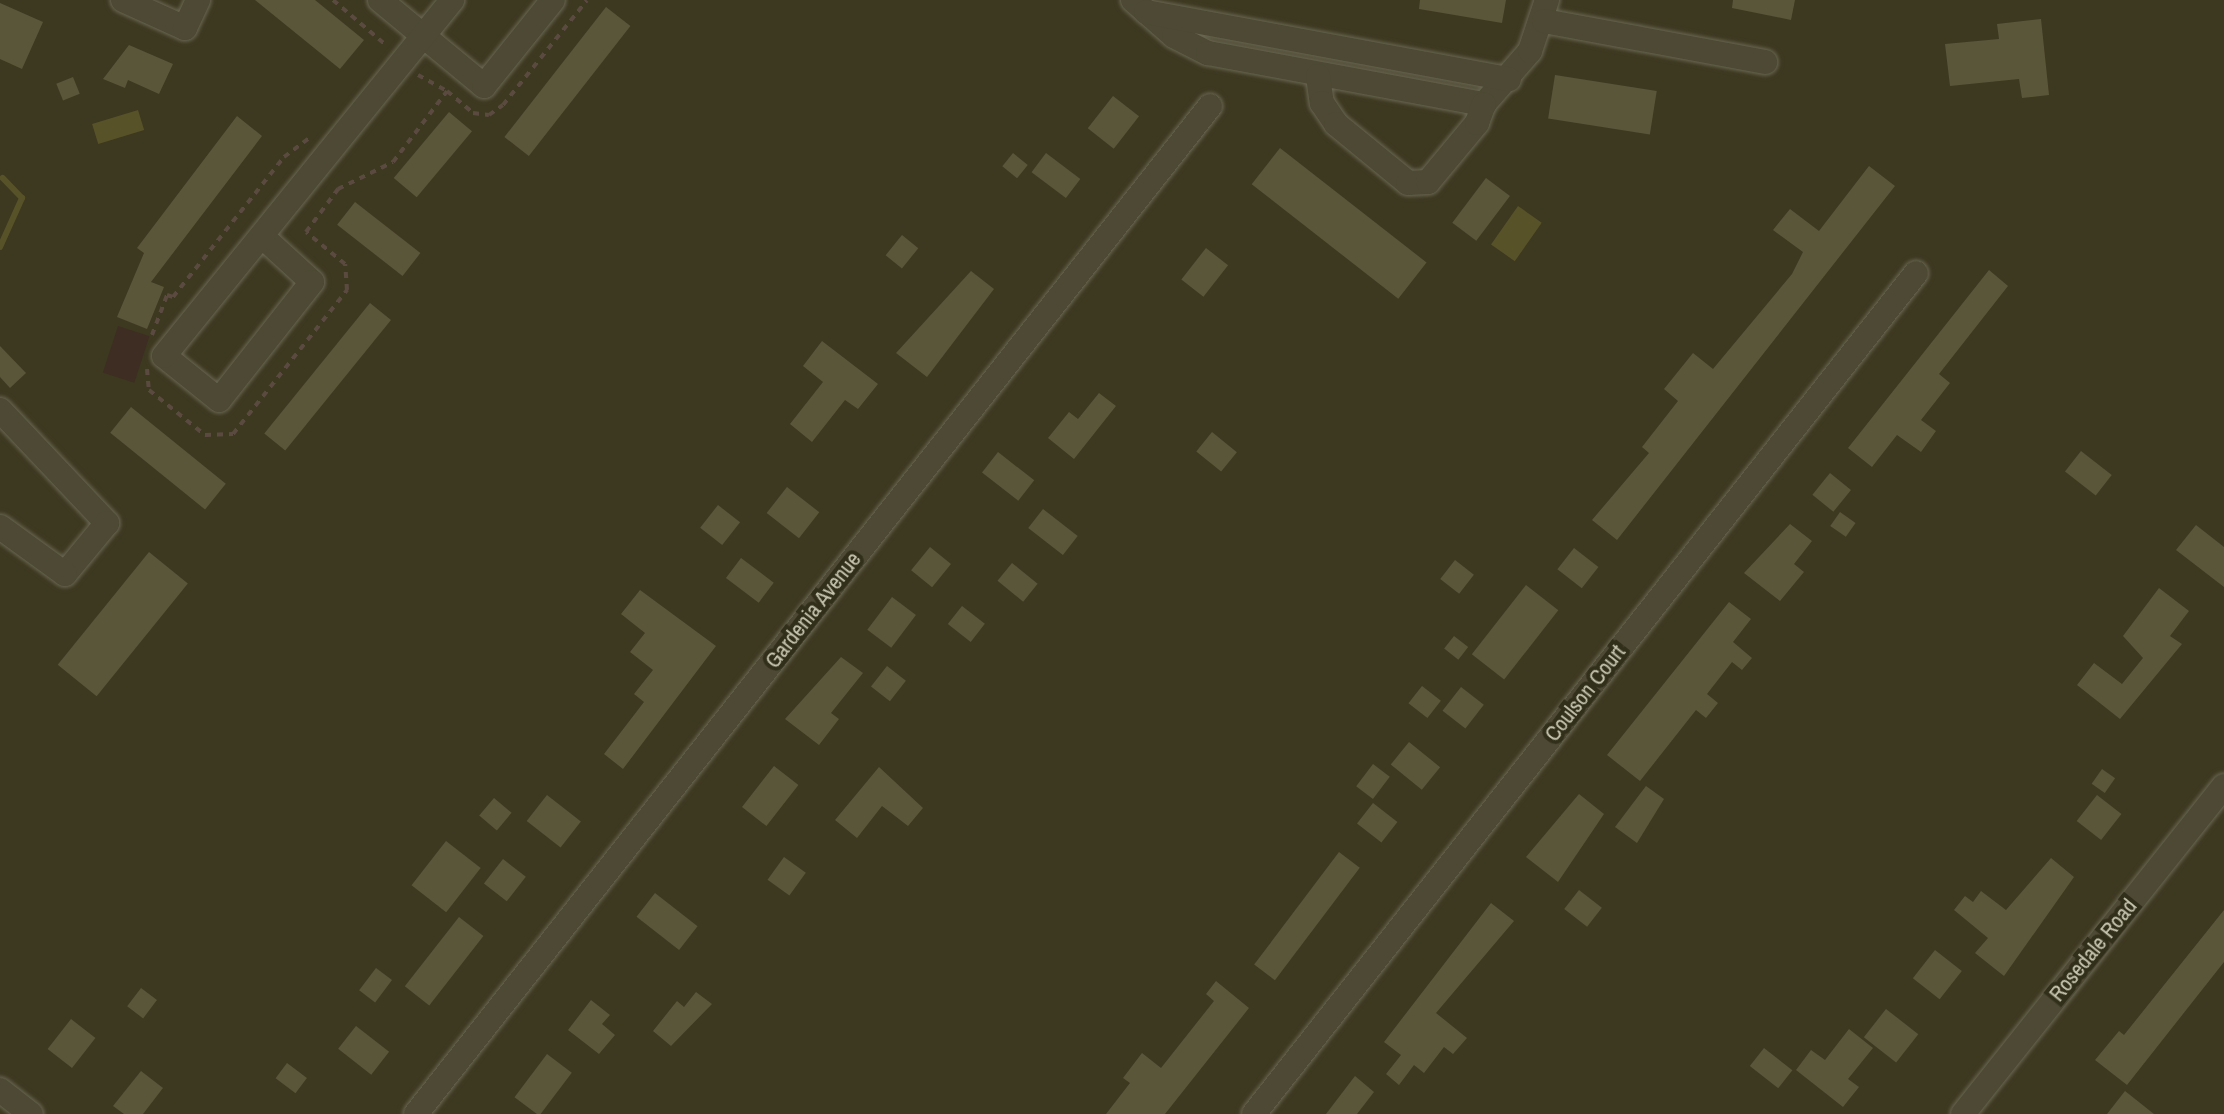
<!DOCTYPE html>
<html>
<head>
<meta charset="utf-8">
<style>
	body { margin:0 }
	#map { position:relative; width:2224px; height:1114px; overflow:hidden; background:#3d3820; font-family:"Archivo Narrow",sans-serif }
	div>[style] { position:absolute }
	.green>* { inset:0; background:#3e2d22; transform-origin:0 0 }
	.water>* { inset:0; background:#585229; transform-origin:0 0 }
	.stream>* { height:6px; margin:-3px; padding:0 3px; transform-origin:3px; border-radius:3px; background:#585229 }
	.building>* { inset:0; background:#5a563a; transform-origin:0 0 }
	.path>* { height:4px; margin-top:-2px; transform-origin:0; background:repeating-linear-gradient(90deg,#5b4a40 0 6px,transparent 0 12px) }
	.roads { filter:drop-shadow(0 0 2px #6a6753) drop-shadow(0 0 2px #6a6753) }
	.minor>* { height:24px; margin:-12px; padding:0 12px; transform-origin:12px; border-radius:12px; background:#4d4934 }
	span { translate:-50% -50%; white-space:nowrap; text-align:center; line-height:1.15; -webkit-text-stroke:8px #312e1a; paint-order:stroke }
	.street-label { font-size:22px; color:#c8c6b0 }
</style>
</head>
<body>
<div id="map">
	<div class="green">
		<div style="left:118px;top:326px;width:33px;height:49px;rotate:18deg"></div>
	</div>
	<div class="water">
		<div style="left:138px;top:110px;width:21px;height:48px;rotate:73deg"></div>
		<div style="left:1518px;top:206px;width:29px;height:47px;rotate:35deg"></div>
	</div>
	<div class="stream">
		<div style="left:0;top:247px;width:54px;rotate:-65.8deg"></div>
		<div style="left:22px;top:198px;width:28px;rotate:-134deg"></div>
	</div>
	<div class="building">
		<div style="clip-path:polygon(255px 0,315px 0,364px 40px,340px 69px)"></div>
		<div style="clip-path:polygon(1420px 0,1506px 0,1502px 23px,1419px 9px)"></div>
		<div style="clip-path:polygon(1733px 0,1795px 0,1791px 20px,1732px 8px)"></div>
		<div style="clip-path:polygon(0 3px,43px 22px,22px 69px,0 59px)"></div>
		<div style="left:606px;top:7px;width:31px;height:165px;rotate:38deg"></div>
		<div style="clip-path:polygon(2041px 19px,2049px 95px,2022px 98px,2019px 79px,1950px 86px,1945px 44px,1999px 39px,1997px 24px)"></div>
		<div style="clip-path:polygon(129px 45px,173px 64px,159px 94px,128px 80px,125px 88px,103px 79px)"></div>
		<div style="left:1555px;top:75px;width:103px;height:44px;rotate:9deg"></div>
		<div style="left:73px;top:77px;width:18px;height:18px;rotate:68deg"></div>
		<div style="left:1113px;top:96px;width:33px;height:41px;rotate:38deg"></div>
		<div style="left:449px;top:112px;width:30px;height:86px;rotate:40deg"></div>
		<div style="clip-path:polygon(237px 116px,262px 136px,151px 282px,164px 287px,147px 329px,117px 317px,144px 253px,137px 248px)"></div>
		<div style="left:1280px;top:148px;width:186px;height:46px;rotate:38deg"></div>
		<div style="left:1013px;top:153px;width:19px;height:17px;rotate:39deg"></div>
		<div style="left:1046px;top:153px;width:43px;height:24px;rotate:37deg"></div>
		<div style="clip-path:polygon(1869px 166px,1895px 186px,1617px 540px,1592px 520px,1649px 453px,1642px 447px,1678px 401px,1664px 389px,1693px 353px,1713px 369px,1792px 274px,1803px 252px,1773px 230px,1790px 209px,1819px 231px)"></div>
		<div style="left:1486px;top:178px;width:30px;height:56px;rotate:37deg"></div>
		<div style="left:355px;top:202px;width:83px;height:29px;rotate:38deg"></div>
		<div style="left:902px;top:235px;width:21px;height:26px;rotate:39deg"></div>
		<div style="left:1206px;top:248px;width:28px;height:40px;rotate:38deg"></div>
		<div style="clip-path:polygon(1989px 270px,2008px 286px,1939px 374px,1950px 383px,1921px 420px,1936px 431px,1921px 452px,1897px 435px,1872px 467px,1848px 448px)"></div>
		<div style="clip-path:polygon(971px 271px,994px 289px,927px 377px,896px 353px)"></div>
		<div style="left:370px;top:303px;width:27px;height:168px;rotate:39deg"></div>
		<div style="clip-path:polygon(822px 341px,878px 384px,858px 409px,845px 400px,812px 442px,790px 424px,823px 382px,803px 366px)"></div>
		<div style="clip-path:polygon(0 346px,26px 373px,10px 388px,0 377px)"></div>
		<div style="clip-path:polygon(1099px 393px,1116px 406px,1074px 459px,1048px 438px,1069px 412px,1078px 419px)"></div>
		<div style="left:131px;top:407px;width:122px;height:33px;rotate:39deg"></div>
		<div style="left:1212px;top:432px;width:32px;height:25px;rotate:39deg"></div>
		<div style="left:2081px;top:451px;width:39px;height:26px;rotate:38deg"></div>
		<div style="left:998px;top:452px;width:46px;height:26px;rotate:38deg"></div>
		<div style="left:1830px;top:473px;width:27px;height:28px;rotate:39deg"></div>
		<div style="left:787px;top:487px;width:41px;height:33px;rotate:38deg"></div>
		<div style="left:718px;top:505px;width:28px;height:29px;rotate:38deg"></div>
		<div style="left:1043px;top:509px;width:44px;height:24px;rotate:38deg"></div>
		<div style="left:1840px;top:512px;width:19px;height:17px;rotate:35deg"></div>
		<div style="clip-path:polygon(1790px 524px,1812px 541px,1794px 564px,1804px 572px,1780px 601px,1744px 573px)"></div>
		<div style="clip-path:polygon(2196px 525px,2224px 547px,2224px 587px,2176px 550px)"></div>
		<div style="left:930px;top:547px;width:27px;height:30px;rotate:39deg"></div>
		<div style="left:1574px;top:548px;width:31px;height:27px;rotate:38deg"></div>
		<div style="left:149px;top:552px;width:50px;height:145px;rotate:39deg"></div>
		<div style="left:741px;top:558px;width:41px;height:25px;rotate:37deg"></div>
		<div style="left:1455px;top:560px;width:24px;height:24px;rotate:38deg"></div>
		<div style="left:1012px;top:563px;width:33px;height:23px;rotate:39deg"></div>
		<div style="left:1526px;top:585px;width:41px;height:88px;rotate:38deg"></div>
		<div style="clip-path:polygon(2159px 588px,2189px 611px,2170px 636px,2182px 644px,2120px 719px,2077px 685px,2094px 663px,2122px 684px,2143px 658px,2123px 636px)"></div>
		<div style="clip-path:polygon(640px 590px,716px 646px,623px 769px,604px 754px,644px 702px,634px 694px,653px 670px,630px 652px,645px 633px,621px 614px)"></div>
		<div style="left:892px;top:597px;width:30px;height:41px;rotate:37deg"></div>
		<div style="clip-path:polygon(1729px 602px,1751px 619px,1733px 642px,1752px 658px,1742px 670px,1732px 662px,1707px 694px,1718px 703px,1706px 718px,1696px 710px,1640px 781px,1607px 755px)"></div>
		<div style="left:962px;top:606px;width:29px;height:23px;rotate:38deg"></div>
		<div style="left:1454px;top:636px;width:18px;height:16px;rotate:38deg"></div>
		<div style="clip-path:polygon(841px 657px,863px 673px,831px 713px,839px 719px,819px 745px,785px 719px)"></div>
		<div style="left:887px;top:666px;width:24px;height:26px;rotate:38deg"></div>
		<div style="left:1422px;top:686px;width:24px;height:22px;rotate:38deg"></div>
		<div style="left:1461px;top:687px;width:29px;height:30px;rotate:38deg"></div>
		<div style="left:1409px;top:742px;width:40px;height:29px;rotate:39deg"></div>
		<div style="left:1373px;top:764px;width:21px;height:28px;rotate:37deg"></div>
		<div style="left:774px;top:766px;width:31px;height:52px;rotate:38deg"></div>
		<div style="clip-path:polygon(879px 767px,923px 808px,908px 826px,882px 806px,857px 838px,835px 820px)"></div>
		<div style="left:2102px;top:769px;width:16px;height:18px;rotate:35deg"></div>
		<div style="clip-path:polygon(1646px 786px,1664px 799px,1637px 843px,1615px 827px)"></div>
		<div style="clip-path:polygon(1579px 794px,1604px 814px,1558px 882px,1526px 857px)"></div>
		<div style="left:547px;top:795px;width:43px;height:33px;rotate:38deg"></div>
		<div style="left:2097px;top:795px;width:31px;height:33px;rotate:38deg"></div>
		<div style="left:494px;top:798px;width:23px;height:23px;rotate:40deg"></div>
		<div style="left:1373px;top:803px;width:31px;height:26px;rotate:38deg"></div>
		<div style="left:446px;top:841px;width:44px;height:56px;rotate:38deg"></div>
		<div style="left:1339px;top:852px;width:26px;height:141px;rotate:37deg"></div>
		<div style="left:784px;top:857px;width:27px;height:28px;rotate:36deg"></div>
		<div style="clip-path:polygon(2051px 858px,2074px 877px,2004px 976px,1975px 953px,1988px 938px,1954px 910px,1965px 896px,1973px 902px,1981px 891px,2006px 910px)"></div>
		<div style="left:503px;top:859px;width:29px;height:31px;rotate:38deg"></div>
		<div style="left:1579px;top:890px;width:29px;height:24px;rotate:38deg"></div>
		<div style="left:655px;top:893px;width:54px;height:30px;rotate:38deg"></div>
		<div style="clip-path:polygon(1491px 903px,1514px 921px,1436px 1013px,1467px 1038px,1453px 1054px,1444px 1047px,1424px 1073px,1414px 1065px,1399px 1085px,1386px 1074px,1401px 1055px,1384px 1042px)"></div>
		<div style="clip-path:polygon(2224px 910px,2224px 962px,2127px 1085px,2095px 1060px,2119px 1031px,2124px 1035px)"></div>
		<div style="left:459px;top:917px;width:31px;height:88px;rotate:38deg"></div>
		<div style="left:1935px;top:950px;width:34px;height:36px;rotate:38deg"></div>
		<div style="left:376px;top:968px;width:20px;height:28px;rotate:37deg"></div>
		<div style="clip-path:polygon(1216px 981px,1249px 1008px,1165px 1114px,1106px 1114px,1130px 1083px,1123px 1078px,1142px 1053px,1161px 1068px,1214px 1001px,1206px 994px)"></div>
		<div style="left:141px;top:988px;width:20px;height:23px;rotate:37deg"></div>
		<div style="clip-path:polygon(696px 992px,712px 1004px,671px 1046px,653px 1031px,677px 1001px,684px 1007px)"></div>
		<div style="clip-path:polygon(591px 1000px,610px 1015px,602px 1024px,615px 1035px,599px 1054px,568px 1030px)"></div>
		<div style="left:1886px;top:1009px;width:41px;height:36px;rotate:38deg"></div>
		<div style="left:71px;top:1019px;width:31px;height:38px;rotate:38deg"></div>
		<div style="left:356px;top:1026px;width:42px;height:29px;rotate:38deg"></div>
		<div style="clip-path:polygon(1849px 1029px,1873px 1048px,1848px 1079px,1859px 1087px,1843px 1107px,1796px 1070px,1811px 1050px,1825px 1060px)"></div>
		<div style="left:1764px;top:1048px;width:36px;height:23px;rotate:38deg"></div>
		<div style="left:547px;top:1054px;width:31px;height:54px;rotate:37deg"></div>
		<div style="left:287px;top:1063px;width:25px;height:19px;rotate:37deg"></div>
		<div style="clip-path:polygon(141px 1071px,163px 1088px,143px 1114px,124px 1114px,113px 1106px)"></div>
		<div style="clip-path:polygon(1355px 1076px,1374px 1092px,1357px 1114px,1326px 1114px)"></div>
		<div style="clip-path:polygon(2125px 1091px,2154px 1114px,2107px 1114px)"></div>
	</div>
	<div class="path">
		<div style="left:333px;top:0;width:71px;rotate:40.4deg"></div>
		<div style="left:418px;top:75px;width:33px;rotate:29deg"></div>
		<div style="left:152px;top:335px;width:43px;rotate:-69.4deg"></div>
		<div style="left:167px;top:295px;width:6px;rotate:18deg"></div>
		<div style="left:173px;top:297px;width:179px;rotate:-51.6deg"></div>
		<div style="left:284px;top:157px;width:31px;rotate:-37deg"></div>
		<div style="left:147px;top:369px;width:21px;rotate:85deg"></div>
		<div style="left:149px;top:390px;width:72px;rotate:38.8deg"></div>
		<div style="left:205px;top:435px;width:28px;rotate:-2deg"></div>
		<div style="left:233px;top:434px;width:184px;rotate:-51.6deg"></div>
		<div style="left:347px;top:290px;width:26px;rotate:-94deg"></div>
		<div style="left:345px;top:264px;width:50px;rotate:-140.6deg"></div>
		<div style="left:306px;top:232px;width:54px;rotate:-53.3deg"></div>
		<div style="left:338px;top:189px;width:61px;rotate:-26.1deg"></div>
		<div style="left:393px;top:162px;width:89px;rotate:-52.7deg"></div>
		<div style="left:447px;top:91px;width:34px;rotate:40deg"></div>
		<div style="left:473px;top:113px;width:16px;rotate:7deg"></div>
		<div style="left:489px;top:115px;width:17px;rotate:-36deg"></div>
		<div style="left:503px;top:105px;width:134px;rotate:-51.3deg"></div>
	</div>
	<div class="roads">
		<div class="minor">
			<div style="left:123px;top:0;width:68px;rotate:24.3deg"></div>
			<div style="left:185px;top:28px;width:31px;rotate:-65deg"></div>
			<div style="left:380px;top:0;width:135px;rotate:39.6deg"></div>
			<div style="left:484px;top:86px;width:110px;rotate:-51.3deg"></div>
			<div style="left:1133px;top:0;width:55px;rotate:41.3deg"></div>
			<div style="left:1174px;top:36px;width:38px;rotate:27deg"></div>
			<div style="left:1208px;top:53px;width:281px;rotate:10.5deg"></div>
			<div style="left:1484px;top:104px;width:70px;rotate:-49deg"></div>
			<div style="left:1530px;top:51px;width:54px;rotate:-71.6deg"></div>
			<div style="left:1146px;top:12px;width:369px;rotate:10.5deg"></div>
			<div style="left:1544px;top:21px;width:225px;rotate:10.5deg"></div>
			<div style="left:1318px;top:76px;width:27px;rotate:82deg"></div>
			<div style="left:1322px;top:103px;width:25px;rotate:56deg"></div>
			<div style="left:1336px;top:124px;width:93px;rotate:39.3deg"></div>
			<div style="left:1408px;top:183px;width:20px;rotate:-3deg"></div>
			<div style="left:1428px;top:182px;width:77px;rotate:-50.3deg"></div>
			<div style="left:1477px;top:123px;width:20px;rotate:-70deg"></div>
			<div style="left:264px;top:238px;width:65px;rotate:42.5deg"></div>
			<div style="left:312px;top:282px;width:150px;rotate:128.2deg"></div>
			<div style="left:219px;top:400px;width:70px;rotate:-141.3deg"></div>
			<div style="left:164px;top:356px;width:458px;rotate:-51deg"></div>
			<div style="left:0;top:410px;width:156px;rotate:46.6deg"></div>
			<div style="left:107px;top:523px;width:66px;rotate:129.5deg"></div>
			<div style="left:65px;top:574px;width:80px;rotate:-144.1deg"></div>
			<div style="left:0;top:1090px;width:39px;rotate:38deg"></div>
			<div style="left:416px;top:1114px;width:1283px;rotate:-51.77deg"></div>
			<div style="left:1254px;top:1114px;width:1070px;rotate:-51.79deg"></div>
			<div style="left:1963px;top:1114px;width:419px;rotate:-51.5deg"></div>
		</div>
	</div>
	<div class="street-label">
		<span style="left:813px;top:610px;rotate:-52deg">Gardenia Avenue</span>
		<span style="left:1585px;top:693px;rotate:-52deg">Coulson Court</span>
		<span style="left:2093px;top:950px;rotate:-51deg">Rosedale Road</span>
	</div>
</div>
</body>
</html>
